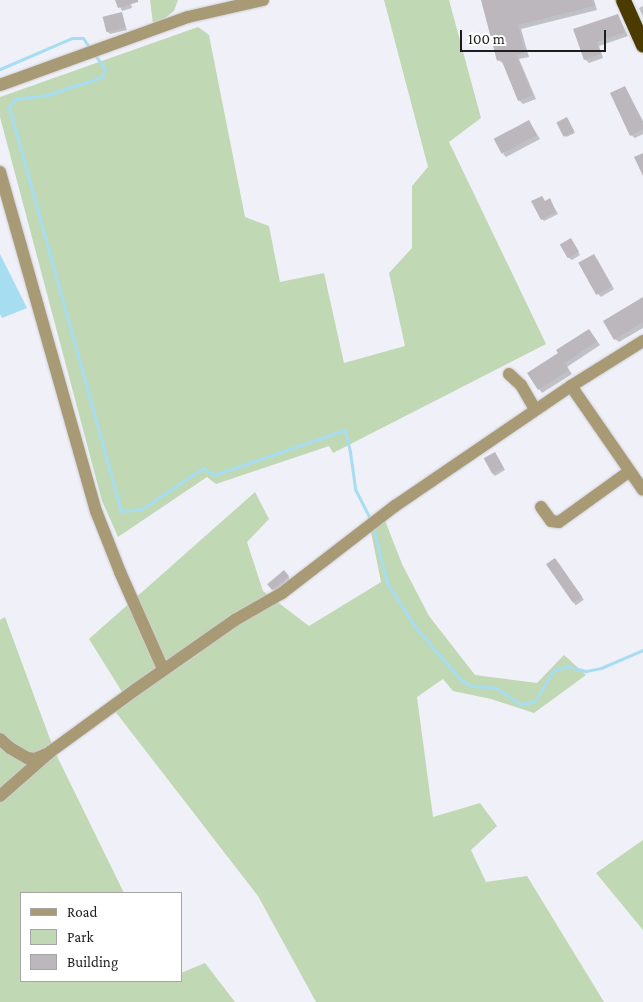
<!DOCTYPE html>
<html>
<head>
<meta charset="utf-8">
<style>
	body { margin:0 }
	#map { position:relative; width:643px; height:1002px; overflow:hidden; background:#f0f0f9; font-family:"Crimson Pro",serif }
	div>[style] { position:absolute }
	.green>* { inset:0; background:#c0d8b4 }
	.water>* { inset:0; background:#a7ddf1 }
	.shadow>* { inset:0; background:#0003; transform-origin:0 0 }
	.stream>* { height:3px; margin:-1.5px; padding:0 1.5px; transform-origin:1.5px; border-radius:1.5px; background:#a7ddf1 }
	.building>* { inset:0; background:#bcb6bd; transform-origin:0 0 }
	.roads { filter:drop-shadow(0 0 1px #ceced6) drop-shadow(0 0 1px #ceced6) }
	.minor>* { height:12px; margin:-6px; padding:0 6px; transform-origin:6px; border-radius:6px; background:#a89a74 }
	.highway>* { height:15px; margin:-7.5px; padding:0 7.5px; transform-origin:7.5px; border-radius:7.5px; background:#4b3b01 }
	span { translate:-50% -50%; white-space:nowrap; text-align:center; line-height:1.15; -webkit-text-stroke:5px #fff; paint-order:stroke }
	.legend { position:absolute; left:20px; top:892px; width:162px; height:90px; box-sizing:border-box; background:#fff; border:1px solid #a5a5a6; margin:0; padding:6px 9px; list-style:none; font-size:15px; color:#1d1d20 }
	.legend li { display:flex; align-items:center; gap:10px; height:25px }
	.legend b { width:25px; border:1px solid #a5a5a6 }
	.scale { position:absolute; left:460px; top:30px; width:146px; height:22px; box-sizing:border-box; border:2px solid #1d1d20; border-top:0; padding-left:6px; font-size:15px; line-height:18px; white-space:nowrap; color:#1d1d20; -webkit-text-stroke:4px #fff; paint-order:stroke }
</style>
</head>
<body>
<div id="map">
	<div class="green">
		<div style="clip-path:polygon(150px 0,178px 0,174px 11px,165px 18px,153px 24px)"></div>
		<div style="clip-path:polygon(384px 0,449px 0,481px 118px,449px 142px,546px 344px,333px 453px,329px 446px,216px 484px,207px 477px,118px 537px,102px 501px,0 117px,0 97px,198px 27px,209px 35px,245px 217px,269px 226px,280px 282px,324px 273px,344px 363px,405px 346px,389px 273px,412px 248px,412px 186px,428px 167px)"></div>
		<div style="clip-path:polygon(255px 492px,269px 519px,247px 542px,263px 591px,309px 626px,381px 582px,370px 527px,384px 518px,402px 564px,429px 616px,475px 675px,537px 683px,564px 655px,586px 675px,534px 713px,491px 699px,453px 691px,443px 679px,417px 697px,433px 817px,480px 803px,497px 826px,471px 850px,486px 882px,527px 876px,604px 1002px,316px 1002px,258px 896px,111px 706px,124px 695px,89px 639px)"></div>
		<div style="clip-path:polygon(5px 617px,54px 750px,124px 893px,21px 893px,21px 981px,181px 981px,181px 973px,205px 963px,235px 1002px,0 1002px,0 620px)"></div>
		<div style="clip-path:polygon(643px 840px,643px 930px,596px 873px)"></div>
	</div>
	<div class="water">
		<div style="clip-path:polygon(0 254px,27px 308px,2px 318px,0 314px)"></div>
	</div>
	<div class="shadow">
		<div style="clip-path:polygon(117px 0,130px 0,132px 8px,122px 11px)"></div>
		<div style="clip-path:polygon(483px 0,594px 0,597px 10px,521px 29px,529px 57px,519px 59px,536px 99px,523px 104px,519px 100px,504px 64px,498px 60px)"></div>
		<div style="clip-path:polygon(643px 6px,643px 17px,639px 8px)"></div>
		<div style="clip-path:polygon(121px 14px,127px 30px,110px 34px,108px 32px)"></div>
		<div style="clip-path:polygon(618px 15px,628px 36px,599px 46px,603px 58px,589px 63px,585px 59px,575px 30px)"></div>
		<div style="clip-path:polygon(625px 87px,643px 121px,643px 134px,635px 138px,631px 135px)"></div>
		<div style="clip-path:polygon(568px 120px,575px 133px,566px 137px,564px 135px)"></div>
		<div style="clip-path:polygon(529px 122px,540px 139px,506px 157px,503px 154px)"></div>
		<div style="clip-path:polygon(545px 202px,551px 202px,558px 214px,544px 221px,542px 219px)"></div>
		<div style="clip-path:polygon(572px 241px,580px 255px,572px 260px,569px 258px)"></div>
		<div style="clip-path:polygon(597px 259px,614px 289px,601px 297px,598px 294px)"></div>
		<div style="clip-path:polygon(643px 299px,643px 328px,619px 342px,615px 339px)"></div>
		<div style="clip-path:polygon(589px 330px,600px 345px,567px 367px,572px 374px,542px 393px,539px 389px)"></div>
		<div style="clip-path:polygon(495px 453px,505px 470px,495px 476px,493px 474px)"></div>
		<div style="left:558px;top:563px;width:45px;height:10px;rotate:55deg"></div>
		<div style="left:284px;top:572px;width:9px;height:19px;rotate:49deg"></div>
	</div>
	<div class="stream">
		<div style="left:95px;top:55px;width:17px;rotate:54deg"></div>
		<div style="left:105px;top:69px;width:9px;rotate:111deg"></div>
		<div style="left:102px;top:77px;width:58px;rotate:161.9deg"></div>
		<div style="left:47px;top:95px;width:32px;rotate:173deg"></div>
		<div style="left:15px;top:99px;width:10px;rotate:127deg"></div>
		<div style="left:9px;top:107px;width:419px;rotate:74.5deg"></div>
		<div style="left:121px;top:511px;width:21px;rotate:-5deg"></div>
		<div style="left:142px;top:509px;width:73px;rotate:-33.9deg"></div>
		<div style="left:203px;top:468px;width:13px;rotate:32deg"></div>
		<div style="left:214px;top:475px;width:139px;rotate:-19deg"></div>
		<div style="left:345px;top:430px;width:23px;rotate:77deg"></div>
		<div style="left:350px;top:452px;width:37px;rotate:82deg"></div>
		<div style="left:355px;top:489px;width:35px;rotate:63deg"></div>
		<div style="left:0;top:69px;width:78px;rotate:-23.3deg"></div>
		<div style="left:72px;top:38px;width:11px"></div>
		<div style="left:83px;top:38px;width:14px;rotate:56deg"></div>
		<div style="left:373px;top:526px;width:59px;rotate:76.2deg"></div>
		<div style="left:387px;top:583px;width:54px;rotate:57.2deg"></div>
		<div style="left:416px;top:628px;width:67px;rotate:49.2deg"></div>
		<div style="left:460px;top:679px;width:13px;rotate:32deg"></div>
		<div style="left:471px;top:686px;width:26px;rotate:4deg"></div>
		<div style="left:497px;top:688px;width:28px;rotate:35deg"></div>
		<div style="left:520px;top:704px;width:14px;rotate:-8deg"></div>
		<div style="left:534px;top:702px;width:38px;rotate:-58deg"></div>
		<div style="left:554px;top:670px;width:14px;rotate:-17deg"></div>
		<div style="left:567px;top:666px;width:20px;rotate:15deg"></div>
		<div style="left:586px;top:671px;width:15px;rotate:-11deg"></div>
		<div style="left:601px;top:668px;width:46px;rotate:-23.2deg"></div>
	</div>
	<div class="building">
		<div style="clip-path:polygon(115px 0,138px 0,138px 2px,118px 8px)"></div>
		<div style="clip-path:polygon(481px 0,592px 0,594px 6px,518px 25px,525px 53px,516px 55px,533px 95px,518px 101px,501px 59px,497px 61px)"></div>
		<div style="left:122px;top:12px;width:16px;height:20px;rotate:76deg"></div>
		<div style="clip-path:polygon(618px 14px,625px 32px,597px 42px,601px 54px,584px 60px,573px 29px)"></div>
		<div style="clip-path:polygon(625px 86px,643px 123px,643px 129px,630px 136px,610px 93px)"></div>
		<div style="left:567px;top:117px;width:16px;height:12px;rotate:63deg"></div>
		<div style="left:529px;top:120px;width:17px;height:40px;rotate:62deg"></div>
		<div style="clip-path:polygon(643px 153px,643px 176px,634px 157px)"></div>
		<div style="clip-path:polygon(542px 196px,545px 201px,550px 198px,556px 212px,541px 220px,531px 201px)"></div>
		<div style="left:571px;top:238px;width:16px;height:13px;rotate:60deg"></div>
		<div style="left:594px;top:254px;width:37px;height:18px;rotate:61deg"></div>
		<div style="clip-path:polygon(643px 297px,643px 322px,614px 340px,603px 321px)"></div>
		<div style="clip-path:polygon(589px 329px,597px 341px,565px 363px,569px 370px,538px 390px,527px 373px,558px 353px,556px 350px)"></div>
		<div style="left:495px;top:452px;width:18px;height:13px;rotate:61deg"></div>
		<div style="left:555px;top:558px;width:47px;height:11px;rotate:55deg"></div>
		<div style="left:284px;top:570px;width:8px;height:22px;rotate:50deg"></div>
	</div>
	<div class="roads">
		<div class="minor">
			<div style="left:0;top:85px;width:200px;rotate:-19.9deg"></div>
			<div style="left:188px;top:17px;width:77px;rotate:-12.8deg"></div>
			<div style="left:0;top:172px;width:352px;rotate:74.2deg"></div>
			<div style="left:96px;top:511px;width:66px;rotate:68.5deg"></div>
			<div style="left:120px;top:572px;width:106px;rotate:66.1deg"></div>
			<div style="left:643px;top:341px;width:85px;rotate:148deg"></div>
			<div style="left:571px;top:386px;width:126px;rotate:55.3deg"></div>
			<div style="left:509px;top:374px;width:16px;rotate:43deg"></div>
			<div style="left:521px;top:385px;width:28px;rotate:60deg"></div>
			<div style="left:541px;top:507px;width:17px;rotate:54deg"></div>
			<div style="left:551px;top:521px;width:8px;rotate:7deg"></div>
			<div style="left:559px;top:522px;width:87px;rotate:-35.7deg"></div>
			<div style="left:0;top:739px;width:13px;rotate:42deg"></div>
			<div style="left:10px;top:748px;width:20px;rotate:30deg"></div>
			<div style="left:27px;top:758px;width:8px;rotate:7deg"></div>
			<div style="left:35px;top:759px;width:12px;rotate:-24deg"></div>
			<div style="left:0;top:796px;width:67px;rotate:-41.3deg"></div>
			<div style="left:50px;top:752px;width:105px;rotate:-36.1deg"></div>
			<div style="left:135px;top:690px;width:122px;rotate:-35deg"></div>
			<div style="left:235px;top:620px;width:54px;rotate:-29.9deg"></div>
			<div style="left:282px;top:593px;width:143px;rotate:-37.6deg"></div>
			<div style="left:395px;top:506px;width:213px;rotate:-34.3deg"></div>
		</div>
		<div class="highway">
			<div style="left:623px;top:0;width:49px;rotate:66deg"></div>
		</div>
	</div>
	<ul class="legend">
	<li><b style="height:6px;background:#a89a74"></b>Road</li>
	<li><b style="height:14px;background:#c0d8b4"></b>Park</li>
	<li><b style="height:14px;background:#bcb6bd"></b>Building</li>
	</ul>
	<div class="scale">100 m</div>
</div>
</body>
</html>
